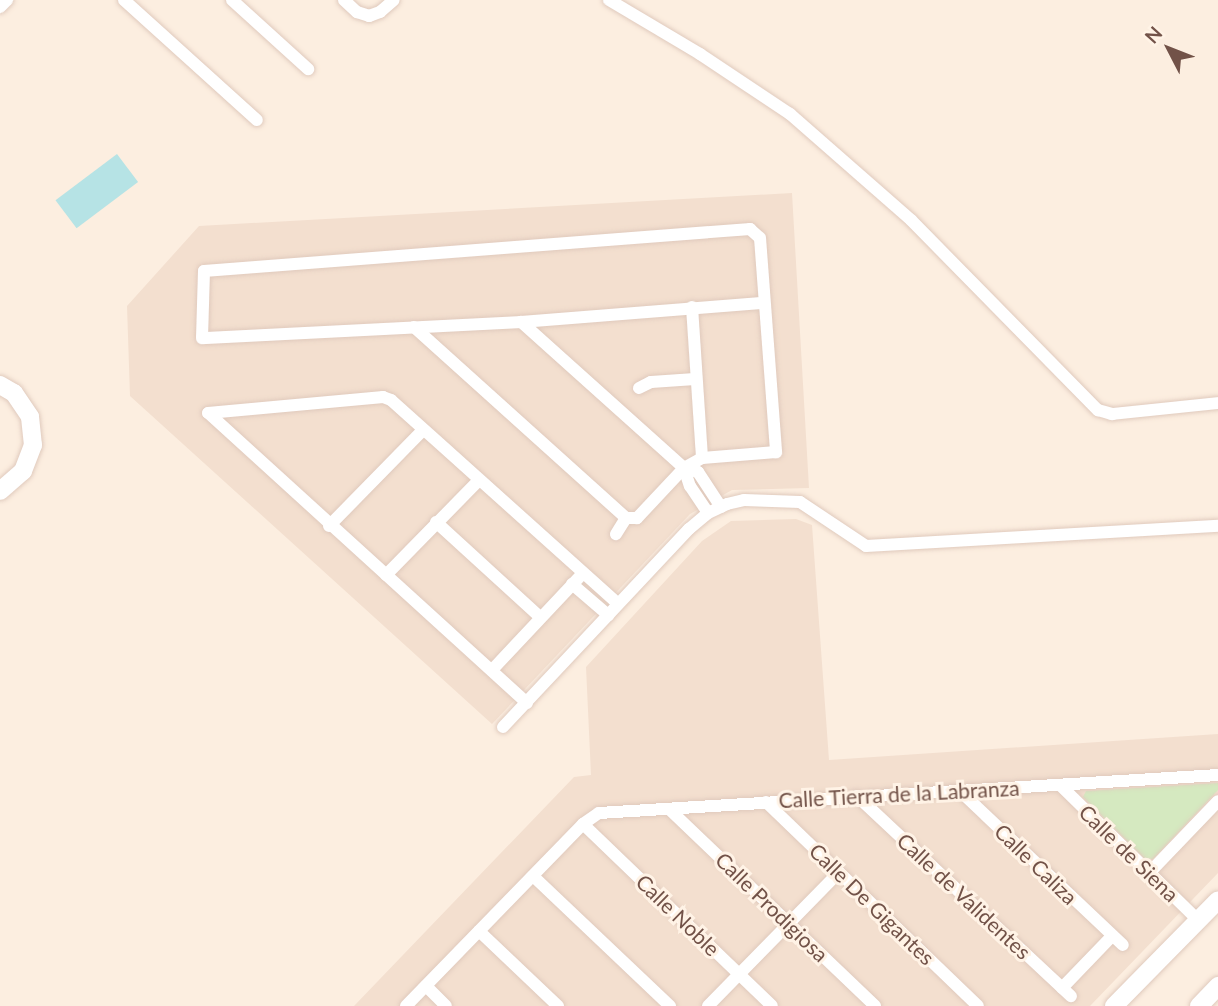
<!DOCTYPE html>
<html>
<head>
<meta charset="utf-8">
<style>
	body { margin:0 }
	#map { position:relative; width:1218px; height:1006px; overflow:hidden; background:#fceee0; font-family:Lato,sans-serif }
	div>[style] { position:absolute }
	.residential>* { inset:0; background:#f3dfcf }
	.green>* { inset:0; background:#d5e9c0 }
	.water>* { inset:0; background:#b6e3e5; transform-origin:0 0 }
	.roads { filter:drop-shadow(0 0 2px #e0cabd) drop-shadow(0 0 2px #e0cabd) }
	.street>* { height:12px; margin:-6px; padding:0 6px; transform-origin:6px; border-radius:6px; background:#fff }
	.secondary>* { height:18px; margin:-9px; padding:0 9px; transform-origin:9px; border-radius:9px; background:#fff }
	span { translate:-50% -50%; white-space:nowrap; text-align:center; line-height:1.15; -webkit-text-stroke:6px #fff3e6; paint-order:stroke }
	.street-label { font-size:21px; color:#725248 }
	.north { position:absolute; left:1134px; top:14px; width:70px; height:70px; -webkit-text-stroke:5px #fff3e6; paint-order:stroke; rotate:312deg; font-size:19px; font-weight:700; line-height:28px; text-align:center; color:#725248 }
	.north::after { content:''; display:block; margin:auto; width:24px; height:32px; background:#725248; clip-path:polygon(50% 0,100% 100%,50% 72%,0 100%) }
</style>
</head>
<body>
<div id="map">
	<div class="residential">
		<div style="clip-path:polygon(792px 193px,809px 488px,732px 490px,690px 514px,492px 724px,130px 396px,127px 306px,199px 226px)"></div>
		<div style="clip-path:polygon(796px 519px,812px 525px,829px 760px,1218px 734px,1218px 873px,1090px 1006px,354px 1006px,574px 777px,591px 775px,586px 667px,702px 541px,731px 521px)"></div>
	</div>
	<div class="green">
		<div style="clip-path:polygon(1218px 783px,1218px 790px,1153px 859px,1144px 858px,1083px 797px,1086px 791px)"></div>
	</div>
	<div class="water">
		<div style="left:117px;top:154px;width:35px;height:77px;rotate:53deg"></div>
	</div>
	<div class="roads">
		<div class="street">
			<div style="left:124px;top:0;width:179px;rotate:42.1deg"></div>
			<div style="left:232px;top:0;width:103px;rotate:42.2deg"></div>
			<div style="left:344px;top:0;width:18px;rotate:43deg"></div>
			<div style="left:357px;top:12px;width:13px;rotate:18deg"></div>
			<div style="left:369px;top:16px;width:12px;rotate:-20deg"></div>
			<div style="left:380px;top:12px;width:18px;rotate:-41deg"></div>
			<div style="left:609px;top:0;width:106px;rotate:30.7deg"></div>
			<div style="left:700px;top:54px;width:108px;rotate:33.7deg"></div>
			<div style="left:790px;top:114px;width:161px;rotate:41.2deg"></div>
			<div style="left:911px;top:220px;width:267px;rotate:45.5deg"></div>
			<div style="left:1098px;top:410px;width:15px;rotate:16deg"></div>
			<div style="left:1112px;top:414px;width:107px;rotate:-5.9deg"></div>
			<div style="left:0;top:7px;width:10px;rotate:-45deg"></div>
			<div style="left:692px;top:307px;width:151px;rotate:86.2deg"></div>
			<div style="left:521px;top:322px;width:319px;rotate:177.1deg"></div>
			<div style="left:202px;top:338px;width:67px;rotate:-88.3deg"></div>
			<div style="left:204px;top:271px;width:548px;rotate:-4.4deg"></div>
			<div style="left:750px;top:229px;width:13px;rotate:42deg"></div>
			<div style="left:760px;top:238px;width:215px;rotate:85.7deg"></div>
			<div style="left:776px;top:452px;width:74px;rotate:175.4deg"></div>
			<div style="left:702px;top:458px;width:21px;rotate:151deg"></div>
			<div style="left:684px;top:468px;width:69px;rotate:133.2deg"></div>
			<div style="left:637px;top:518px;width:11px;rotate:180deg"></div>
			<div style="left:626px;top:518px;width:19px;rotate:122deg"></div>
			<div style="left:414px;top:327px;width:285px;rotate:42deg"></div>
			<div style="left:639px;top:388px;width:13px;rotate:-27deg"></div>
			<div style="left:651px;top:382px;width:44px;rotate:-3.9deg"></div>
			<div style="left:684px;top:468px;width:19px;rotate:72deg"></div>
			<div style="left:690px;top:486px;width:32px;rotate:56deg"></div>
			<div style="left:721px;top:507px;width:42px;rotate:-123.3deg"></div>
			<div style="left:698px;top:472px;width:15px;rotate:-164deg"></div>
			<div style="left:684px;top:468px;width:219px;rotate:-138.1deg"></div>
			<div style="left:521px;top:322px;width:244px;rotate:-4.5deg"></div>
			<div style="left:436px;top:522px;width:141px;rotate:42.4deg"></div>
			<div style="left:329px;top:526px;width:134px;rotate:-45.6deg"></div>
			<div style="left:386px;top:575px;width:132px;rotate:-45.6deg"></div>
			<div style="left:572px;top:584px;width:48px;rotate:40.7deg"></div>
			<div style="left:492px;top:670px;width:133px;rotate:-46.8deg"></div>
			<div style="left:527px;top:703px;width:431px;rotate:-137.7deg"></div>
			<div style="left:208px;top:413px;width:176px;rotate:-5.2deg"></div>
			<div style="left:383px;top:397px;width:9px;rotate:21deg"></div>
			<div style="left:391px;top:400px;width:305px;rotate:41.9deg"></div>
			<div style="left:503px;top:727px;width:272px;rotate:-46.8deg"></div>
			<div style="left:689px;top:529px;width:25px;rotate:-40deg"></div>
			<div style="left:708px;top:513px;width:21px;rotate:-25deg"></div>
			<div style="left:727px;top:504px;width:17px;rotate:-13deg"></div>
			<div style="left:744px;top:500px;width:56px;rotate:2deg"></div>
			<div style="left:800px;top:502px;width:79px;rotate:33.7deg"></div>
			<div style="left:866px;top:546px;width:353px;rotate:-3.3deg"></div>
			<div style="left:1060px;top:785px;width:193px;rotate:44.4deg"></div>
			<div style="left:960px;top:791px;width:224px;rotate:43.4deg"></div>
			<div style="left:857px;top:796px;width:293px;rotate:43.1deg"></div>
			<div style="left:766px;top:802px;width:294px;rotate:43.9deg"></div>
			<div style="left:669px;top:809px;width:285px;rotate:43.7deg"></div>
			<div style="left:583px;top:824px;width:262px;rotate:43.9deg"></div>
			<div style="left:1150px;top:872px;width:98px;rotate:-46.2deg"></div>
			<div style="left:533px;top:876px;width:189px;rotate:43.5deg"></div>
			<div style="left:479px;top:931px;width:109px;rotate:43.5deg"></div>
			<div style="left:426px;top:986px;width:28px;rotate:45deg"></div>
			<div style="left:1062px;top:988px;width:72px;rotate:-46.1deg"></div>
			<div style="left:406px;top:1006px;width:254px;rotate:-45.8deg"></div>
			<div style="left:583px;top:824px;width:19px;rotate:-35deg"></div>
			<div style="left:599px;top:813px;width:620px;rotate:-3.51deg"></div>
			<div style="left:708px;top:1006px;width:187px;rotate:-45.6deg"></div>
		</div>
		<div class="secondary">
			<div style="left:0;top:385px;width:16px;rotate:30deg"></div>
			<div style="left:14px;top:393px;width:29px;rotate:56deg"></div>
			<div style="left:30px;top:417px;width:28px;rotate:84deg"></div>
			<div style="left:33px;top:445px;width:28px;rotate:111deg"></div>
			<div style="left:23px;top:471px;width:30px;rotate:139deg"></div>
			<div style="left:1114px;top:1006px;width:148px;rotate:-45.5deg"></div>
			<div style="left:1199px;top:1006px;width:28px;rotate:-46deg"></div>
		</div>
	</div>
	<div class="street-label">
		<span style="left:899px;top:794px;rotate:-3deg">Calle Tierra de la Labranza</span>
		<span style="left:1129px;top:853px;rotate:44deg">Calle de Siena</span>
		<span style="left:1036px;top:864px;rotate:44deg">Calle Caliza</span>
		<span style="left:964px;top:896px;rotate:43deg">Calle de Validentes</span>
		<span style="left:872px;top:904px;rotate:44deg">Calle De Gigantes</span>
		<span style="left:772px;top:907px;rotate:44deg">Calle Prodigiosa</span>
		<span style="left:678px;top:915px;rotate:44deg">Calle Noble</span>
	</div>
	<div class="north">N</div>
</div>
</body>
</html>
